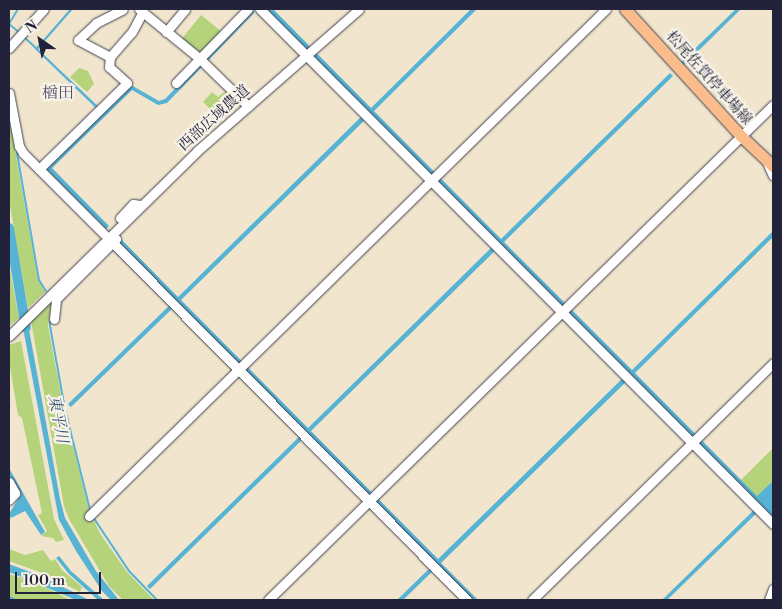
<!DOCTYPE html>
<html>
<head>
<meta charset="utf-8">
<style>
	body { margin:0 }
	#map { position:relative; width:782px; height:609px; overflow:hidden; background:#f1e6cd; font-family:"Libre Bodoni","Noto Serif JP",serif }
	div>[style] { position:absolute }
	.green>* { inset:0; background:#b4d37a; transform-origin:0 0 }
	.water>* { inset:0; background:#56b3d4 }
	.stream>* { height:2px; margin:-1px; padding:0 1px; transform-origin:1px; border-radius:1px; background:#56b3d4 }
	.river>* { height:10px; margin:-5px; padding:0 5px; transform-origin:5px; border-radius:5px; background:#56b3d4 }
	.roads { filter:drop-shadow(0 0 1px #413f51) drop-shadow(0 0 1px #413f51) }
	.minor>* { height:9px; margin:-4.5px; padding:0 4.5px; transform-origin:4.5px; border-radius:4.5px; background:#fff }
	.major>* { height:11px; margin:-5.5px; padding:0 5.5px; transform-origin:5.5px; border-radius:5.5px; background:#fabc8b }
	span { translate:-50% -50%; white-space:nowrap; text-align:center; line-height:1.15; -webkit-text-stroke:4.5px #f7f3e8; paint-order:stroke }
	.street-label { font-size:15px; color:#22223b }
	.neighbourhood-label { font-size:16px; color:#5c5370 }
	.water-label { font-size:16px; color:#345571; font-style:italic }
	.frame { position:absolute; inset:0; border:10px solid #22223b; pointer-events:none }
	.north { position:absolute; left:15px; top:15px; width:50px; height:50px; -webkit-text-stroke:4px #f7f3e8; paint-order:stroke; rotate:327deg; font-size:14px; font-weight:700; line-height:20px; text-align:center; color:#22223b }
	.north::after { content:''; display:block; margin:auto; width:18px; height:22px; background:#22223b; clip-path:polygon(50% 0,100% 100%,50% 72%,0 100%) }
	.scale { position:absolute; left:15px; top:572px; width:86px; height:22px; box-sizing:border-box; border:2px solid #22223b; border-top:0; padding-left:6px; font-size:15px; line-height:18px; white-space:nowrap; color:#22223b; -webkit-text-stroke:4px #f7f3e8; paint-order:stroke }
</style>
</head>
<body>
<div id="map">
	<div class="green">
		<div style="left:201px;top:15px;width:27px;height:33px;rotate:39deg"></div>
		<div style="clip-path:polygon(79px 68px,88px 71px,94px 84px,87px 92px,70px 77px)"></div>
		<div style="clip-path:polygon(227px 90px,235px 97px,217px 116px,203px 102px,212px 92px,218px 97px)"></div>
		<div style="clip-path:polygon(9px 116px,38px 280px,45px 292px,28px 308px,9px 200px)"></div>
		<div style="clip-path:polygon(9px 264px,19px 318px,9px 326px)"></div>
		<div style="clip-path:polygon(52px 301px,48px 326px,64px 410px,89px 511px,101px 535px,127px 572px,154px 600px,123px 600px,109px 586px,69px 519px,64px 506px,31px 321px)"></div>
		<div style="clip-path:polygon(21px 341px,54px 519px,64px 540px,56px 542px,53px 538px,41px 536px,47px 531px,38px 515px,42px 513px,22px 418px,18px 415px,9px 361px,9px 345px)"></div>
		<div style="clip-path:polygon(773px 448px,773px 481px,757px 497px,741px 480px)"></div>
		<div style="clip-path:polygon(9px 549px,25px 555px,43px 550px,51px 561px,55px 559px,62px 570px,82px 587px,80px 592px,45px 574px,9px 561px)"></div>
		<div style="clip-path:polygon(9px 574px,36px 583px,71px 600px,10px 600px)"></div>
	</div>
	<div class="water">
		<div style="clip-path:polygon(70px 9px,73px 9px,38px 49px,104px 112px,131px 85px,159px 101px,165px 99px,252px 9px,255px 12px,167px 103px,158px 105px,132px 90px,52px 168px,109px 226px,106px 229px,46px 169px,102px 114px,35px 49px)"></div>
		<div style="clip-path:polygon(evenodd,267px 9px,273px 9px,371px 108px,471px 9px,477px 9px,374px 111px,501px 239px,670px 73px,673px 76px,504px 242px,632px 370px,773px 231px,773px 237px,635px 373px,757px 496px,773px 481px,773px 519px,762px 508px,667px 600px,662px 600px,759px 505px,632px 376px,441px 563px,478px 600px,473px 600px,438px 566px,403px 600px,397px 600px,435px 563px,308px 434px,150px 589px,147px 586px,305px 431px,178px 303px,71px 407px,68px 404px,175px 300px,118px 241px,121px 239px,178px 297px,367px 111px,267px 9px,371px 114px,497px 242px,308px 428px,181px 300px,371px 114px,267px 9px,501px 245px,628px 373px,438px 559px,311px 431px,501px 245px)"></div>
		<div style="clip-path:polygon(736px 9px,741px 9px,684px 65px,681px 62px)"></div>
		<div style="clip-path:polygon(28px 324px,60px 499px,65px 518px,96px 571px,119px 600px,111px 600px,102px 591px,76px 551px,59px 520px,23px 328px)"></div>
		<div style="clip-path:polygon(9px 468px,45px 532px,41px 535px,25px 511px,11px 518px,9px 514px,20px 496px,9px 476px)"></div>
		<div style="clip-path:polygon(59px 556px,71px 571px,104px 600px,98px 600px,69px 574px,56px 558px)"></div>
		<div style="clip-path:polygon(9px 564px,43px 577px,89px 600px,76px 600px,9px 572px)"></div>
	</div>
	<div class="stream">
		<div style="left:18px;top:9px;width:17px;rotate:121deg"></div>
		<div style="left:9px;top:24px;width:13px;rotate:39deg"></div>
		<div style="left:23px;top:36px;width:18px;rotate:43deg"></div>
		<div style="left:17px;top:153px;width:129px;rotate:80.2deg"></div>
		<div style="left:39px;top:280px;width:13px;rotate:58deg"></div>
		<div style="left:50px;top:320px;width:6px;rotate:90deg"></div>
		<div style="left:50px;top:326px;width:84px;rotate:79.8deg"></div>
		<div style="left:65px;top:409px;width:104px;rotate:76.1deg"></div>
		<div style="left:93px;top:517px;width:65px;rotate:56.3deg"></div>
		<div style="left:129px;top:571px;width:40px;rotate:46deg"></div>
		<div style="left:9px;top:597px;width:8px;rotate:23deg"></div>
	</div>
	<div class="river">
		<div style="left:9px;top:228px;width:101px;rotate:80.4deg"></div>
	</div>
	<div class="roads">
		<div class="minor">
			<div style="left:139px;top:9px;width:77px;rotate:39.2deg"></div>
			<div style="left:199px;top:58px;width:69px;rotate:44.4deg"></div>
			<div style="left:260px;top:9px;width:727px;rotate:45.11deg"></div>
			<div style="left:166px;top:32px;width:30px;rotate:-50deg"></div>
			<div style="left:9px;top:48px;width:52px;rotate:-48.1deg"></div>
			<div style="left:110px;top:57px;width:33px;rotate:-49deg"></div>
			<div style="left:132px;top:32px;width:21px;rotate:-62deg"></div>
			<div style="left:176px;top:83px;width:103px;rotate:-45.8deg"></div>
			<div style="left:9px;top:93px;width:54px;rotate:79.3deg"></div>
			<div style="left:19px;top:146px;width:8px;rotate:60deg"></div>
			<div style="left:23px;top:153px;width:115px;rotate:45deg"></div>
			<div style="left:766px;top:160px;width:17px;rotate:66deg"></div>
			<div style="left:39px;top:169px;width:123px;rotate:-44.3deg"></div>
			<div style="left:127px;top:83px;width:24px;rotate:-138deg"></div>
			<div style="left:109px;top:67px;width:10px;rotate:-84deg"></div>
			<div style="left:110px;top:57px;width:36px;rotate:-152deg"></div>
			<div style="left:78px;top:40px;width:25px;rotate:-43deg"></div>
			<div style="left:96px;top:23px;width:30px;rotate:-27deg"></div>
			<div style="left:120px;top:218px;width:19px;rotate:-47deg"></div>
			<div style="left:133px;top:204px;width:8px;rotate:7deg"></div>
			<div style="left:112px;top:242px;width:504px;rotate:45.24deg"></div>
			<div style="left:54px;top:319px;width:20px;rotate:-84deg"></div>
			<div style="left:56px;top:299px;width:85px;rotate:-45deg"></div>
			<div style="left:9px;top:336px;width:264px;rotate:-44.5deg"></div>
			<div style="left:197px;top:151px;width:215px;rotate:-41.2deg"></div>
			<div style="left:9px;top:482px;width:13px;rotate:61deg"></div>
			<div style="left:15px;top:493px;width:9px;rotate:131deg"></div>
			<div style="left:89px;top:516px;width:724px;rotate:-44.44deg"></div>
			<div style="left:268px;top:600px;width:707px;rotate:-44.43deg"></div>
			<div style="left:532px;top:600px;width:338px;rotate:-44.5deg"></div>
			<div style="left:769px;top:600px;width:12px;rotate:-70deg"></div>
		</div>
		<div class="major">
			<div style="left:625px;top:9px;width:172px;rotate:47.6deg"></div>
			<div style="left:741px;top:136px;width:44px;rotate:43.2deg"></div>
		</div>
	</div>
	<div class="street-label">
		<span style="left:709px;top:78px;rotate:48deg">松尾佐賀停車場線</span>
		<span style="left:214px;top:118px;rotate:-42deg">西部広域農道</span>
	</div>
	<div class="neighbourhood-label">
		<span style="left:58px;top:93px">楢田</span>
	</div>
	<div class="water-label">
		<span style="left:58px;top:419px;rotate:80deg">東平川</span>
	</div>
	<div class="frame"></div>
	<div class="north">N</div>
	<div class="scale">100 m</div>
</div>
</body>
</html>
